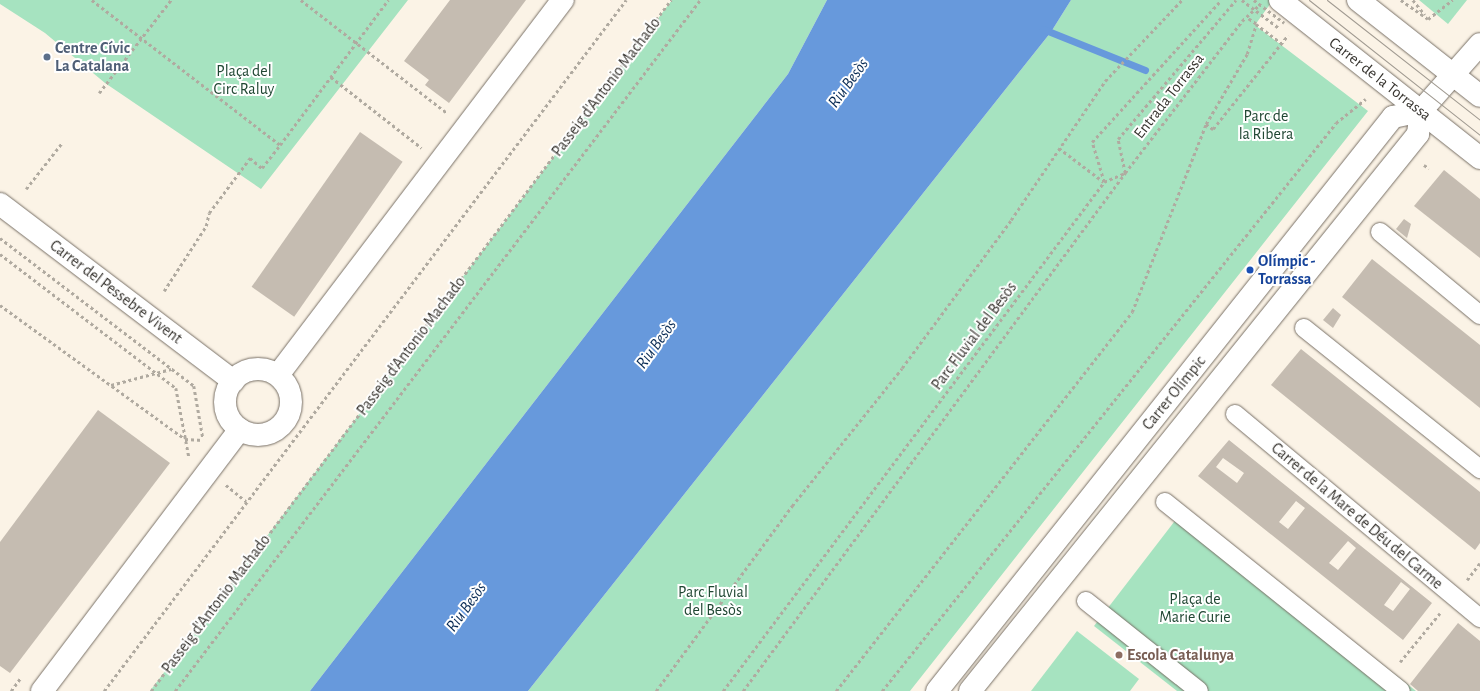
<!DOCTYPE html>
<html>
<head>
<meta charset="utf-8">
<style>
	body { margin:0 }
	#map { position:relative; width:1480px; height:691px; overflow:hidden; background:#fbf3e6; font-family:"Alegreya Sans",sans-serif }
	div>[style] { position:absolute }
	.green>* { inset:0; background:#a6e3c0 }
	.water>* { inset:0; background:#6799dc }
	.stream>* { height:7px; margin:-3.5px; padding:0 3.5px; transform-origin:3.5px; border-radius:3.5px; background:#6799dc }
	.building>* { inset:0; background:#c5bcb1; transform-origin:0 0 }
	.path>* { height:2.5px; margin-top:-1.25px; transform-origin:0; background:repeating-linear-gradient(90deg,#b0aaa0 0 3px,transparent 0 6px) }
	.roads { filter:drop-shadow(0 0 1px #787066) drop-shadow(0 0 1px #787066) }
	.pedestrian>* { height:18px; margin:-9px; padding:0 9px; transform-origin:9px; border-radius:9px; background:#fff }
	.minor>* { height:22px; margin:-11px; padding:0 11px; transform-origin:11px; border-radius:11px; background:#fff }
	.minor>.ring { margin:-11px; padding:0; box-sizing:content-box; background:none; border:22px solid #fff; border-radius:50% }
	.tertiary>* { height:22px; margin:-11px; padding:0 11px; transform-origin:11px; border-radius:11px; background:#fff }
	.tram>* { height:1px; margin:-0.5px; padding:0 0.5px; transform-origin:0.5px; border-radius:0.5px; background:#a09a91 }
	.path-bridge>* { height:2.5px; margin-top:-1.25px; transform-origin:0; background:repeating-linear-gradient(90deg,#b0aaa0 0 3px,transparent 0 6px) }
	.dots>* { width:11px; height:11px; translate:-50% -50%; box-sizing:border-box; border:2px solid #fff; border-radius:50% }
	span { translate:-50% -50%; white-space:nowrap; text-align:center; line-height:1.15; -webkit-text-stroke:4px #fff; paint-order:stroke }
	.service-label { font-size:16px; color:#4e5e75; font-weight:700 }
	.left { translate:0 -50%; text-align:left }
	.park-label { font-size:16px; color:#204733 }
	.street-label { font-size:16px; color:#36332e }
	.transit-label { font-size:16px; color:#164399; font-weight:700 }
	.education-label { font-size:16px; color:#785e54; font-weight:700 }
	.water-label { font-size:17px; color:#062953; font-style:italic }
</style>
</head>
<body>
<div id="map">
	<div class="green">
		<div style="clip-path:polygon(0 0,408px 0,261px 189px,105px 83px,45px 33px,0 4px)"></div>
		<div style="clip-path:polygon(672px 0,827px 0,788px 74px,310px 691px,150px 691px)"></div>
		<div style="clip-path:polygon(1071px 0,1273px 0,1255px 25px,1368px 111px,910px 691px,528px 691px,1051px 32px)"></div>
		<div style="clip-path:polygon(1419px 0,1467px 0,1448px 24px)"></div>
		<div style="clip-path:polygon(1184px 509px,1416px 691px,1177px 691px,1094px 626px)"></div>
		<div style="clip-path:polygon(1077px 631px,1139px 679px,1130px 691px,1031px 691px)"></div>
	</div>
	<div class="water">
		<div style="clip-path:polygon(827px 0,1071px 0,1051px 32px,528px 691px,310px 691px,788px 74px)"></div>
	</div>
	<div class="stream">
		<div style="left:1043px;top:29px;width:110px;rotate:21.9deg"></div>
	</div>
	<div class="building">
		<div style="clip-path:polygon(450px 0,526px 0,449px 103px,425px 85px,429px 80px,404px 61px)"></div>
		<div style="left:360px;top:132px;width:52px;height:189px;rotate:35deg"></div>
		<div style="clip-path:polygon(1444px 170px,1480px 199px,1480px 258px,1414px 206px)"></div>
		<div style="clip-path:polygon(1404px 219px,1411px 224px,1407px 238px,1396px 229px)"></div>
		<div style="clip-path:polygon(1372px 259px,1480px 345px,1480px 408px,1342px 297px)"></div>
		<div style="clip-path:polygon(1333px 308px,1341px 315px,1333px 328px,1323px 320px)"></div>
		<div style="clip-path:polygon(1301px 349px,1480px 492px,1480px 543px,1475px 550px,1271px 385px)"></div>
		<div style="clip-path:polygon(98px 410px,170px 463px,10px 673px,0 666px,0 542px)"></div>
		<div style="clip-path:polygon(evenodd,1229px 440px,1432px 603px,1403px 640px,1198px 476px,1229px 440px,1223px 458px,1244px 473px,1237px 483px,1216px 467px,1223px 458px,1229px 440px,1296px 501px,1305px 508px,1288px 529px,1279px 522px,1296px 501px,1229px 440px,1348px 541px,1356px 548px,1338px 570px,1329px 563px,1348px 541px,1229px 440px,1401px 582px,1410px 589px,1393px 611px,1384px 605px,1401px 582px)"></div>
		<div style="clip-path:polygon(1458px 623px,1480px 641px,1480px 691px,1418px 691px,1410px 684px)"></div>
	</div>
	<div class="path">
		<div style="left:92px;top:0;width:237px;rotate:37.6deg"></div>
		<div style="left:280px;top:145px;width:181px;rotate:-53.3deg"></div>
		<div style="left:301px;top:0;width:185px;rotate:37.7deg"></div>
		<div style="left:1401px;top:0;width:33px;rotate:35deg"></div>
		<div style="left:1413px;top:0;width:19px;rotate:51deg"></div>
		<div style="left:1428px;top:19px;width:31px;rotate:-38deg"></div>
		<div style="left:1256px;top:24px;width:31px;rotate:37deg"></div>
		<div style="left:331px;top:77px;width:115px;rotate:38deg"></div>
		<div style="left:99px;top:93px;width:118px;rotate:-52.3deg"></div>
		<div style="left:1206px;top:124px;width:9px;rotate:36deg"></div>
		<div style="left:1213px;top:129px;width:120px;rotate:-51.4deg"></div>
		<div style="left:1059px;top:148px;width:56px;rotate:37.1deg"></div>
		<div style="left:1104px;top:182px;width:23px;rotate:-23deg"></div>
		<div style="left:1125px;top:173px;width:192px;rotate:-52.4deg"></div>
		<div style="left:1242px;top:21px;width:22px;rotate:-43deg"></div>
		<div style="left:1424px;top:165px;width:6px;rotate:31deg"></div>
		<div style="left:26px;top:189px;width:58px;rotate:-52deg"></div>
		<div style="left:0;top:238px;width:244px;rotate:37.3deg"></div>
		<div style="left:194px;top:386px;width:53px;rotate:80.2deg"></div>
		<div style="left:0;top:254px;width:221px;rotate:37.3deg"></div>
		<div style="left:176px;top:388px;width:70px;rotate:79.3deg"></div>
		<div style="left:164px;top:291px;width:77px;rotate:-57.1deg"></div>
		<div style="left:206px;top:226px;width:13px;rotate:-77deg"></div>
		<div style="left:209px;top:213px;width:69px;rotate:-53.3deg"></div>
		<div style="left:250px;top:158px;width:16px;rotate:40deg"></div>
		<div style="left:262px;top:168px;width:29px;rotate:-52deg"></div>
		<div style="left:0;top:305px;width:228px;rotate:35.9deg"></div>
		<div style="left:185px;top:439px;width:18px;rotate:3deg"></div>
		<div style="left:111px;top:385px;width:62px;rotate:-14.9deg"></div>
		<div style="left:226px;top:485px;width:26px;rotate:39deg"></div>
		<div style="left:1467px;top:580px;width:21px;rotate:-53deg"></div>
		<div style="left:1400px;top:662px;width:63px;rotate:-50.8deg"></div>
		<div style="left:11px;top:691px;width:17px;rotate:-54deg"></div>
		<div style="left:104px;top:691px;width:866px;rotate:-52.93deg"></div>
		<div style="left:151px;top:691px;width:865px;rotate:-53.04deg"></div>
		<div style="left:175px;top:691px;width:868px;rotate:-52.77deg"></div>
		<div style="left:656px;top:691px;width:230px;rotate:-53.7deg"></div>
		<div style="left:792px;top:506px;width:176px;rotate:-51.4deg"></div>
		<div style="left:902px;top:368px;width:184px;rotate:-53.6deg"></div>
		<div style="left:1011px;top:220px;width:168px;rotate:-55.9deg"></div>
		<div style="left:1105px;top:81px;width:112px;rotate:-46.5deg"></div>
		<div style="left:723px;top:691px;width:636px;rotate:-53.18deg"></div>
		<div style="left:1104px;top:182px;width:42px;rotate:-106.7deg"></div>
		<div style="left:1092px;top:142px;width:192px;rotate:-47.7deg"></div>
		<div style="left:743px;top:691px;width:644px;rotate:-53.59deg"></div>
		<div style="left:1125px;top:173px;width:35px;rotate:-102deg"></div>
		<div style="left:1118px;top:139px;width:182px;rotate:-49.7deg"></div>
		<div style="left:836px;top:691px;width:481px;rotate:-52deg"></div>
		<div style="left:1132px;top:312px;width:202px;rotate:-68.5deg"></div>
		<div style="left:1206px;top:124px;width:81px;rotate:-59.6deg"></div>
		<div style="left:1247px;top:54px;width:31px;rotate:-73deg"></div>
		<div style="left:1256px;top:24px;width:12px;rotate:-145deg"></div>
		<div style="left:882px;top:691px;width:727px;rotate:-51.36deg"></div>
		<div style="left:1336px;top:123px;width:38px;rotate:-39deg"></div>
	</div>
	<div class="roads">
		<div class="pedestrian">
			<div style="left:1380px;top:232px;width:130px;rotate:39.7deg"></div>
			<div style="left:1304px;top:328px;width:226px;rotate:38.7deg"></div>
			<div style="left:1235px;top:414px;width:319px;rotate:39.8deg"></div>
			<div style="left:1165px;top:502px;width:302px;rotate:38.7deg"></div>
			<div style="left:1086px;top:601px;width:144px;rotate:38.5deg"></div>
		</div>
		<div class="minor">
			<div style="left:0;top:204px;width:293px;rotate:37.2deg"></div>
			<div class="ring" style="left:225px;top:369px;width:44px;height:44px"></div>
			<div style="left:278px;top:375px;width:471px;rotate:-52.8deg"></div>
			<div style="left:42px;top:691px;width:328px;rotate:-52.9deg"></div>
			<div style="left:937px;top:691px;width:733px;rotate:-51.54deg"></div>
			<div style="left:1393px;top:117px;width:29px;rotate:-12deg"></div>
			<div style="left:1421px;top:111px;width:89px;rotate:-48.6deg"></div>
			<div style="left:970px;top:691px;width:715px;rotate:-51.19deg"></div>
			<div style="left:1418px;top:134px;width:23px;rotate:-83deg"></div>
		</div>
		<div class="tertiary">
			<div style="left:1280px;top:0;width:255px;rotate:38.3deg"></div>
			<div style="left:1358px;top:0;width:155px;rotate:38.2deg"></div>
		</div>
	</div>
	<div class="tram">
		<div style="left:1309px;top:0;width:218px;rotate:38.3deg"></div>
		<div style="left:1327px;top:0;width:194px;rotate:38.1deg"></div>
	</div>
	<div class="path-bridge">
		<div style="left:1242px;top:0;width:46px;rotate:37.1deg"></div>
		<div style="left:1254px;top:0;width:38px;rotate:37deg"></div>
	</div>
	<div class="dots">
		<div style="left:47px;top:57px;background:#5c6f8a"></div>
		<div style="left:1250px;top:270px;background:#1a4fb4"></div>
		<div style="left:1119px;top:655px;background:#8d6e63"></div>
	</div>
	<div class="service-label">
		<span class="left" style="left:55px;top:57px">Centre Cívic<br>La Catalana</span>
	</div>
	<div class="park-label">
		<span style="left:244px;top:80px">Plaça del<br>Circ Raluy</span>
		<span style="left:1266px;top:125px">Parc de<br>la Ribera</span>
		<span style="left:713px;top:601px">Parc Fluvial<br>del Besòs</span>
		<span style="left:1195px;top:608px">Plaça de<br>Marie Curie</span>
	</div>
	<div class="street-label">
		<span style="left:1380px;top:79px;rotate:38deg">Carrer de la Torrassa</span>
		<span style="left:606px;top:87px;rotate:-53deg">Passeig d'Antonio Machado</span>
		<span style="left:1169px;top:96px;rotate:-52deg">Entrada Torrassa</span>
		<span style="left:116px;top:292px;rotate:37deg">Carrer del Pessebre Vivent</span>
		<span style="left:974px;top:336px;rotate:-53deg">Parc Fluvial del Besòs</span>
		<span style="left:411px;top:346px;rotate:-53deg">Passeig d'Antonio Machado</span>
		<span style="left:1174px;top:393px;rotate:-51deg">Carrer Olímpic</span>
		<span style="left:1357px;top:516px;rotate:40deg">Carrer de la Mare de Déu del Carme</span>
		<span style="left:216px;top:604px;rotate:-53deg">Passeig d'Antonio Machado</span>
	</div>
	<div class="transit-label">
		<span class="left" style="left:1258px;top:270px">Olímpic -<br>Torrassa</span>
	</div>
	<div class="education-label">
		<span class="left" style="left:1127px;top:655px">Escola Catalunya</span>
	</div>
	<div class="water-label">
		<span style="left:848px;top:83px;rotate:-54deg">Riu Besòs</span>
		<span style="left:656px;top:344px;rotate:-54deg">Riu Besòs</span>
		<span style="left:466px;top:607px;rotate:-54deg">Riu Besòs</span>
	</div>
</div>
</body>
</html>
